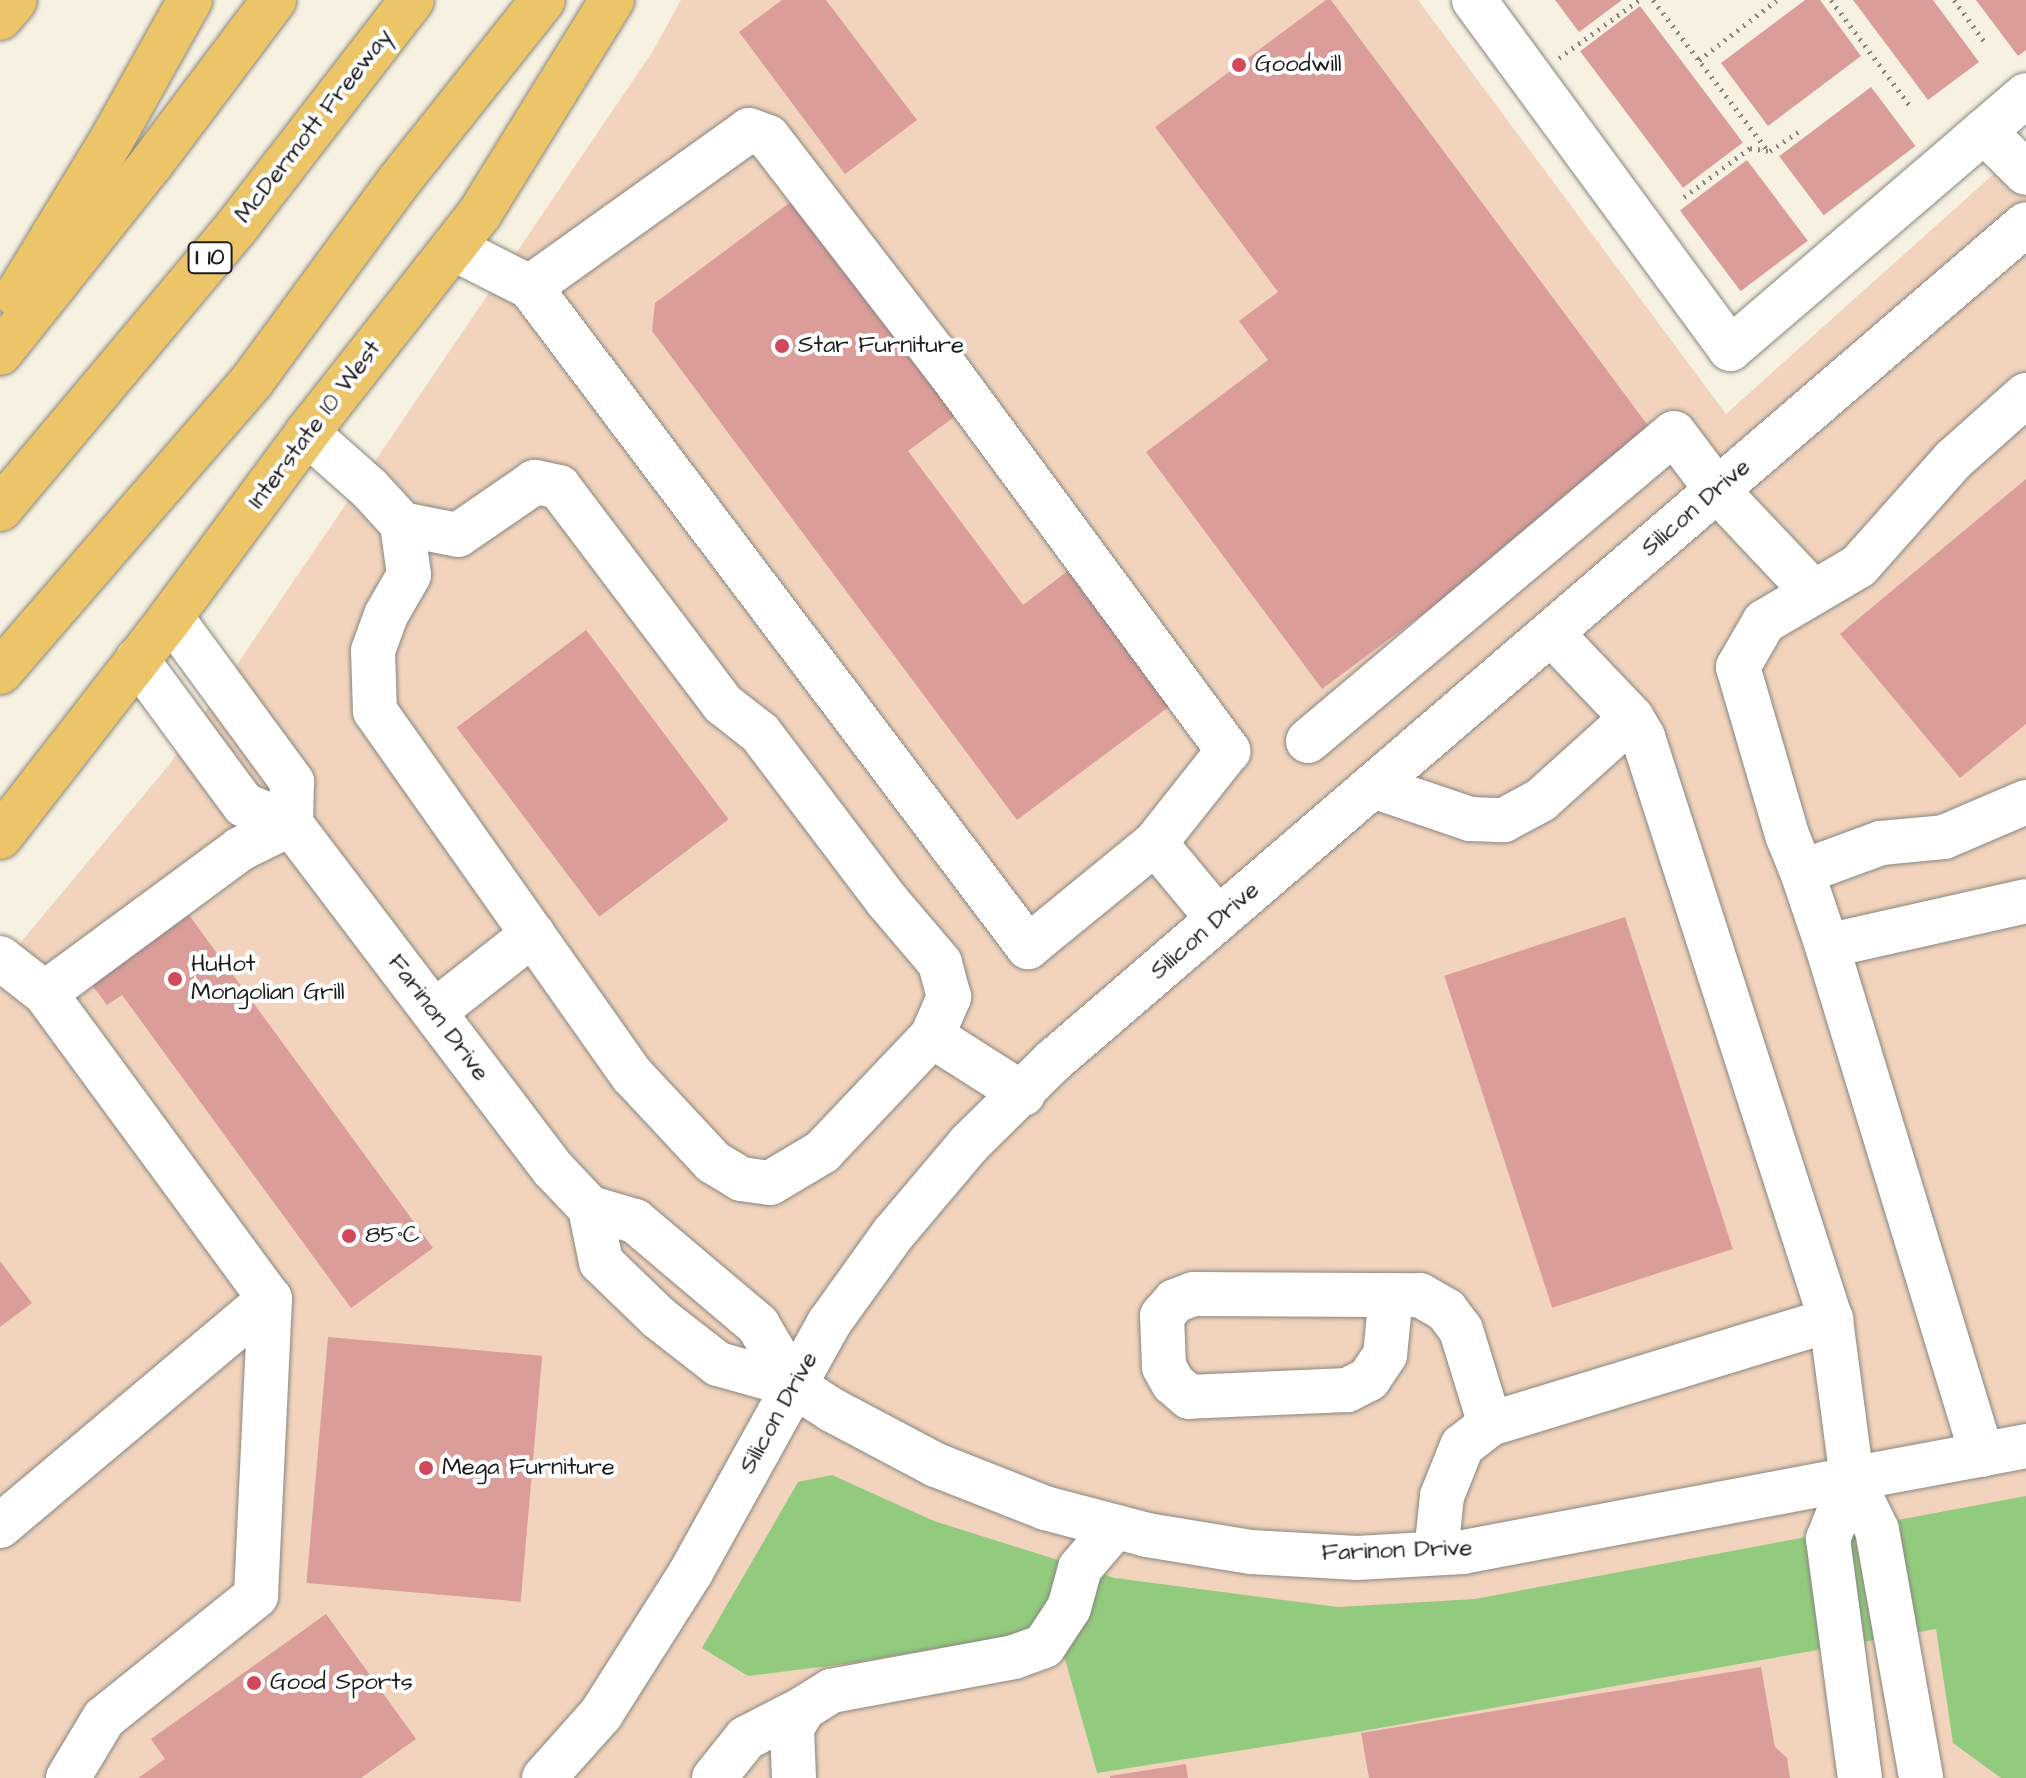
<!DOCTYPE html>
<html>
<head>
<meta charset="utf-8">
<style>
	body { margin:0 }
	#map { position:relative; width:2026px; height:1778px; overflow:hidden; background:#f6f1e1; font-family:"Architects Daughter",sans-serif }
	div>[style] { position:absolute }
	.built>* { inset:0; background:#f2d4be }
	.green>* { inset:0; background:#93cb7e }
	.building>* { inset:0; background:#db9d9a; transform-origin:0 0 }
	.path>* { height:5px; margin-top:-2.5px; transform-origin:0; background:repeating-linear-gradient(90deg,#89867e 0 2px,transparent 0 8px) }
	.roads { filter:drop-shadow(0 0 2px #89867e) drop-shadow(0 0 2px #89867e) }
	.minor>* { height:44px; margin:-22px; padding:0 22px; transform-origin:22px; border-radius:22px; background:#fff }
	.major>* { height:44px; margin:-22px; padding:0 22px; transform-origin:22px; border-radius:22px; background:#edc569 }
	.highway>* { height:44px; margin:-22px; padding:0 22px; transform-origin:22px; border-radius:22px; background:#edc569 }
	.dots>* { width:22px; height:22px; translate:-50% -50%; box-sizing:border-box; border:4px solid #fff; border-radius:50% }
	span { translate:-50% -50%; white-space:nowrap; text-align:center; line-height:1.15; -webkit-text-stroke:8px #fff; paint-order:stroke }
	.shield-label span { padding:2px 6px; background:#fff; border:2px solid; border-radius:6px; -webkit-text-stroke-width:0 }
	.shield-label { font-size:22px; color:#1c1c1c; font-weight:700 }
	.poi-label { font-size:24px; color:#1c1c1c }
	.left { translate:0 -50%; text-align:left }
	.street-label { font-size:24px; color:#1c1c1c }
</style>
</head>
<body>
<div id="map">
	<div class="built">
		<div style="clip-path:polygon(681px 0,1418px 0,1726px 414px,2026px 145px,2026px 1778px,0 1778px,0 967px,169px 765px,653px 51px)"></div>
	</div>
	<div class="green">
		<div style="clip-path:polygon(832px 1475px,934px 1521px,1115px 1578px,1338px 1607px,1475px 1599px,2026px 1496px,2026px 1778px,2001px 1778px,1953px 1743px,1936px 1629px,1357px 1732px,1097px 1773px,1065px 1659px,1011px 1636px,845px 1664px,748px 1676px,702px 1648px,798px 1482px)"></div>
	</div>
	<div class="building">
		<div style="clip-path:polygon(782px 0,826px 0,917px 120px,845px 174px,739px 32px)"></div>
		<div style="clip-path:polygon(1326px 0,1331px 0,1658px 439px,1322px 689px,1146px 452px,1268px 360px,1239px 321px,1278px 292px,1155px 127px)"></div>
		<div style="clip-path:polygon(1555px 0,1622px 0,1579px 32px)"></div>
		<div style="clip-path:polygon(1805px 0,1820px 0,1861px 56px,1768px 126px,1721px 63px)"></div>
		<div style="clip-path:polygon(1853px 0,1933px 0,1979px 62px,1928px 100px)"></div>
		<div style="clip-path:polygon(1976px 0,2026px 0,2026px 50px,2018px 56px)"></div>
		<div style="left:1640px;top:6px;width:171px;height:75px;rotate:53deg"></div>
		<div style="left:1871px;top:87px;width:74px;height:115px;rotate:53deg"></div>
		<div style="left:1747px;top:160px;width:101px;height:84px;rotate:53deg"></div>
		<div style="clip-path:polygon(796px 198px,957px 415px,908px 451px,1023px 605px,1073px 567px,1174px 703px,1017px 820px,652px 331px,655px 303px)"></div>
		<div style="clip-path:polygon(2026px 479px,2026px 724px,1960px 778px,1840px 634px)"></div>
		<div style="left:586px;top:630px;width:237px;height:162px;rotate:53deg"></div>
		<div style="clip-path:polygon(189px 915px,433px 1248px,351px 1308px,122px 995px,107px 1005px,92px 985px)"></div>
		<div style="left:1625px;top:917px;width:349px;height:190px;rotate:72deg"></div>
		<div style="clip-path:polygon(0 1261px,32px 1303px,0 1327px)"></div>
		<div style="left:328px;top:1337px;width:215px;height:247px;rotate:5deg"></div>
		<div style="clip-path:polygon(326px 1614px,416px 1739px,361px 1778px,138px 1778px,165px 1759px,151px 1739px)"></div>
		<div style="clip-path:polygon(1761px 1667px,1775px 1747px,1787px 1758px,1790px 1778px,1369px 1778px,1361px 1733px)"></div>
		<div style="clip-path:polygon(1186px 1764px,1188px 1778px,1110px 1778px,1110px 1776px)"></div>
	</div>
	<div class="path">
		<div style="left:1653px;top:0;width:190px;rotate:52.7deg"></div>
		<div style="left:1831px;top:0;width:132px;rotate:53.3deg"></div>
		<div style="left:1954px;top:0;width:51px;rotate:53.8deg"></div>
		<div style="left:1559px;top:58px;width:99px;rotate:-35.9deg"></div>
		<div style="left:1699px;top:60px;width:98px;rotate:-37.6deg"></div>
		<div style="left:1684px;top:197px;width:82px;rotate:-36.6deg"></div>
		<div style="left:1750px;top:148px;width:20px;rotate:9deg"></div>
		<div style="left:1770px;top:151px;width:34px;rotate:-34deg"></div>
	</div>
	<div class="roads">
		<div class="minor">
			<div style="left:1474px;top:0;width:433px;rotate:53.7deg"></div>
			<div style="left:1730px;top:349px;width:390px;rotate:-40.6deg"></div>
			<div style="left:1984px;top:131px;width:59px;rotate:45deg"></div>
			<div style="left:453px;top:248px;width:86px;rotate:26.9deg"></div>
			<div style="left:530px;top:287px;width:827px;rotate:52.96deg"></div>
			<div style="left:1028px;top:947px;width:164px;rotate:-39.3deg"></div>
			<div style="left:1155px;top:843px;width:99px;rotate:50.3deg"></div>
			<div style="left:530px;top:287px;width:269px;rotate:-35.6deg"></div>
			<div style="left:749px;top:130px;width:20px;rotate:20deg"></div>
			<div style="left:768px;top:137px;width:297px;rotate:52.4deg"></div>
			<div style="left:949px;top:372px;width:471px;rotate:53.6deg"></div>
			<div style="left:1228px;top:751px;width:117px;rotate:128.4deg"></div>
			<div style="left:2026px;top:395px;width:98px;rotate:138.3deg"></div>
			<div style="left:1953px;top:460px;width:142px;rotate:131.6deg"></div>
			<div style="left:1859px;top:566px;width:110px;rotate:149.5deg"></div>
			<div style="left:1764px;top:622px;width:52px;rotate:120deg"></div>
			<div style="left:1738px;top:667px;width:175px;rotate:73.7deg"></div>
			<div style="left:1787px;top:835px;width:40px;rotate:68deg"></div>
			<div style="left:1802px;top:872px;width:84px;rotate:-20.2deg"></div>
			<div style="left:1881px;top:843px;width:63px;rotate:-5.4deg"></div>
			<div style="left:1944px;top:837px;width:89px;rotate:-23.1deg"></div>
			<div style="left:307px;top:433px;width:84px;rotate:41.6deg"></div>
			<div style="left:370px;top:489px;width:47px;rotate:47.6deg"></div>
			<div style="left:402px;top:524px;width:51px;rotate:82.2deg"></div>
			<div style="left:409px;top:575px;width:46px;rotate:119.9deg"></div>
			<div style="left:386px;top:615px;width:38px;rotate:110deg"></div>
			<div style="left:373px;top:651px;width:60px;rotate:88.1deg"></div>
			<div style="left:375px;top:711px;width:446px;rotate:54.8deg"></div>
			<div style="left:632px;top:1075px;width:119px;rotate:47deg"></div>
			<div style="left:713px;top:1162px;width:33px;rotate:31deg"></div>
			<div style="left:741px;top:1179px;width:29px;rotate:8deg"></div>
			<div style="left:770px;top:1183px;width:61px;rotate:-30.8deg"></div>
			<div style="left:822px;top:1152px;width:160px;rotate:-46.5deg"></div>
			<div style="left:932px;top:1036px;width:43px;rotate:-66.4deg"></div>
			<div style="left:949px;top:997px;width:35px;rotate:-105deg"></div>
			<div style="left:940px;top:963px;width:80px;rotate:-130.4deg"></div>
			<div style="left:888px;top:902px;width:212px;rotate:-127.1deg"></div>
			<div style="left:760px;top:733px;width:47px;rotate:-141.9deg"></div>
			<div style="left:723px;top:704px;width:272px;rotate:-127.1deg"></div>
			<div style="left:559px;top:487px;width:25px;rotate:-168deg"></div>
			<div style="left:535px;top:482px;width:93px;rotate:145.5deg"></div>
			<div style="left:458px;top:535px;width:57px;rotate:-168.9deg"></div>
			<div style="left:171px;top:617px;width:205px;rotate:53.7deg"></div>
			<div style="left:292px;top:782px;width:42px;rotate:91.4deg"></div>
			<div style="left:1551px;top:633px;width:117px;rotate:46.4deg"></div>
			<div style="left:1632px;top:718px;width:22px;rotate:60deg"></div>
			<div style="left:1643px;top:737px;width:613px;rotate:72.13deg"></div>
			<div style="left:1831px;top:1320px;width:160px;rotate:82.5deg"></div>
			<div style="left:1852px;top:1479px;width:57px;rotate:63.9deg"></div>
			<div style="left:1877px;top:1530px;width:252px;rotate:79.9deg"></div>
			<div style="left:137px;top:660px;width:180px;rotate:53.6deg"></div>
			<div style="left:244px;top:805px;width:51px;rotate:22deg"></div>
			<div style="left:291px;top:824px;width:433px;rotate:52.8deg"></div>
			<div style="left:553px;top:1169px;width:54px;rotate:46.5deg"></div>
			<div style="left:590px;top:1208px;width:47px;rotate:16.1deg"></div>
			<div style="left:635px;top:1221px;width:161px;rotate:40.2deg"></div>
			<div style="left:758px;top:1325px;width:69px;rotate:59.7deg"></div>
			<div style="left:1308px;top:741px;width:478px;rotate:-40.1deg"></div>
			<div style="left:1674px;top:433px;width:71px;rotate:53deg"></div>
			<div style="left:1717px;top:490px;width:141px;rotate:46.7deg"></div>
			<div style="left:1373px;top:786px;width:102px;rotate:18.8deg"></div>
			<div style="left:1470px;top:819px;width:34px;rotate:2deg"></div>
			<div style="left:1504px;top:820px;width:42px;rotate:-28.4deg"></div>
			<div style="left:1541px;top:800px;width:122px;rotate:-42deg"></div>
			<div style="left:1802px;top:872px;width:78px;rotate:71.3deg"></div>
			<div style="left:0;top:958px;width:57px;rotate:37.9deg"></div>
			<div style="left:45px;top:993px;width:380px;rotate:53.7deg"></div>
			<div style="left:270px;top:1299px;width:297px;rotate:92.7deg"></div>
			<div style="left:256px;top:1596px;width:195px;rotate:141.2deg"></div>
			<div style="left:104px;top:1718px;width:70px;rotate:121deg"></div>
			<div style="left:45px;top:993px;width:242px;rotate:-36.4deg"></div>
			<div style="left:240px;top:849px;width:57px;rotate:-26.1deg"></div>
			<div style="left:434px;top:1012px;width:126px;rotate:-38.2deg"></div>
			<div style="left:932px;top:1036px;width:108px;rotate:32.5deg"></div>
			<div style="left:590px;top:1208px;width:55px;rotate:78.5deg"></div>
			<div style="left:601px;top:1262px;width:81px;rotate:44deg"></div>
			<div style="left:659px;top:1318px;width:75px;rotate:37.9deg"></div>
			<div style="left:718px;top:1364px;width:78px;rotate:15.6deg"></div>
			<div style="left:793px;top:1385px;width:46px;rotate:32.7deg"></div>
			<div style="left:832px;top:1410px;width:118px;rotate:27.9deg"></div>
			<div style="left:936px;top:1465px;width:117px;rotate:21.5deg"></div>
			<div style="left:1045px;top:1508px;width:106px;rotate:14.8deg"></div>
			<div style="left:1147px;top:1535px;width:105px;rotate:9.3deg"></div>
			<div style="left:1251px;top:1552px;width:106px;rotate:3.2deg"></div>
			<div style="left:1357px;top:1558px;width:106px;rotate:-3.2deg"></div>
			<div style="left:1463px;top:1552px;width:573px;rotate:-10.66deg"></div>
			<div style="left:1391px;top:1295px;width:60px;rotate:95.7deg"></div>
			<div style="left:1385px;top:1355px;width:29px;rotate:124deg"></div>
			<div style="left:1369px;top:1379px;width:25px;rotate:153deg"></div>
			<div style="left:1347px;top:1390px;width:158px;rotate:177.5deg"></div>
			<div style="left:1189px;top:1397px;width:21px;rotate:-139deg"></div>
			<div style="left:1173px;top:1383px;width:18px;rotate:-119deg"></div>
			<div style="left:1164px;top:1367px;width:51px;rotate:-92.2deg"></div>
			<div style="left:1162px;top:1316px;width:20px;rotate:-49deg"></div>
			<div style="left:1175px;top:1301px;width:19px;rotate:-21deg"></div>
			<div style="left:1193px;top:1294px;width:227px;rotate:0.3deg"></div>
			<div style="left:1420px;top:1295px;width:30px;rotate:30deg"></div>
			<div style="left:1446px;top:1310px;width:25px;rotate:53deg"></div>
			<div style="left:1461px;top:1330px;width:98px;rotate:72.9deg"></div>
			<div style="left:1982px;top:1455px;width:532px;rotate:-106.94deg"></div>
			<div style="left:1827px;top:946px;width:204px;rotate:-12.7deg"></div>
			<div style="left:1852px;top:1479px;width:65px;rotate:111.8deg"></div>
			<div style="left:1828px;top:1539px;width:241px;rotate:82.4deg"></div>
			<div style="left:0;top:1526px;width:353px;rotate:-40.1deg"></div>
			<div style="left:1436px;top:1553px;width:57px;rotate:-84deg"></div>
			<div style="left:1442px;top:1496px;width:54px;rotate:-68.2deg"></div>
			<div style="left:1462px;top:1446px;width:36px;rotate:-38deg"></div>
			<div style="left:1490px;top:1424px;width:357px;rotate:-17deg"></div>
			<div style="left:544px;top:1778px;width:86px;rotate:-48.3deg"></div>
			<div style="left:601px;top:1714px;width:168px;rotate:-57.6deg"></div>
			<div style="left:691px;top:1572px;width:285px;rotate:-61deg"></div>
			<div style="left:829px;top:1323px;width:110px;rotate:-54.3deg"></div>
			<div style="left:893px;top:1234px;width:118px;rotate:-49.8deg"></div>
			<div style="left:969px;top:1144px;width:118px;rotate:-44.7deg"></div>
			<div style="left:1053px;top:1061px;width:1283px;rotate:-40.7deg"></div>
			<div style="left:714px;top:1778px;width:51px;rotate:-51.3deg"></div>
			<div style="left:746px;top:1738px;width:65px;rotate:-27.3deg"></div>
			<div style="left:794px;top:1778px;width:50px;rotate:-92.3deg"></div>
			<div style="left:792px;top:1728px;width:23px;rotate:-59deg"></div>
			<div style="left:804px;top:1708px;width:32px;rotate:-32deg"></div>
			<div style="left:831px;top:1691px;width:186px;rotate:-10.5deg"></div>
			<div style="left:1014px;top:1657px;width:32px;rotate:-20deg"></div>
			<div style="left:1044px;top:1646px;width:45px;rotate:-56.7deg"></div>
			<div style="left:1069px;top:1608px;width:41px;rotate:-74.6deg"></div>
			<div style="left:1080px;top:1568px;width:54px;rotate:-49.5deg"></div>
		</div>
		<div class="major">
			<div style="left:0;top:18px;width:23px;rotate:-50deg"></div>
			<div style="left:0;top:837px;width:279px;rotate:-52.1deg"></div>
			<div style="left:171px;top:617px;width:229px;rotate:-53.5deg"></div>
			<div style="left:307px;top:433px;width:280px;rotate:-51.8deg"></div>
			<div style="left:480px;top:213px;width:251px;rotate:-58.2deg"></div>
		</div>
		<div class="highway">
			<div style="left:17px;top:295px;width:180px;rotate:-58.6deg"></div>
			<div style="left:111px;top:141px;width:162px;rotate:-60.7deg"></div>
			<div style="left:0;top:353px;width:242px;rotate:-51.4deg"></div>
			<div style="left:151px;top:164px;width:205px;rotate:-53.1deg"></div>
			<div style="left:0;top:509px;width:366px;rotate:-50deg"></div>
			<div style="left:235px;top:229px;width:289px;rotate:-52.3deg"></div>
			<div style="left:0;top:672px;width:385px;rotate:-49.1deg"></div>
			<div style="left:252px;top:381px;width:248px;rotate:-53.7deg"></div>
			<div style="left:399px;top:181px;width:231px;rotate:-51.5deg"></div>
		</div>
	</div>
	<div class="dots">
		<div style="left:1239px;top:65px;background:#d1495b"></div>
		<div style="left:782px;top:346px;background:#d1495b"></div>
		<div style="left:175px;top:979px;background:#d1495b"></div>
		<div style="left:349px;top:1236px;background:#d1495b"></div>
		<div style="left:426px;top:1468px;background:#d1495b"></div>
		<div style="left:254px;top:1683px;background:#d1495b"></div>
	</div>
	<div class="shield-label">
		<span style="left:210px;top:258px">I 10</span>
	</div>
	<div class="poi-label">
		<span class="left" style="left:1255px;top:65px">Goodwill</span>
		<span class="left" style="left:798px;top:346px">Star Furniture</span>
		<span class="left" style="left:191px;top:979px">HuHot<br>Mongolian Grill</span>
		<span class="left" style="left:365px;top:1236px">85°C</span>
		<span class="left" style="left:442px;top:1468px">Mega Furniture</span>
		<span class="left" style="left:270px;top:1683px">Good Sports</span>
	</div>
	<div class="street-label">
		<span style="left:314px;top:126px;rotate:-52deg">McDermott Freeway</span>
		<span style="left:315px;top:425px;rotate:-53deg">Interstate 10 West</span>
		<span style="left:1696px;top:508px;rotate:-41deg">Silicon Drive</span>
		<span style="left:1205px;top:931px;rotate:-41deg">Silicon Drive</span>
		<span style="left:438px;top:1018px;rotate:53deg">Farinon Drive</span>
		<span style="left:779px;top:1413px;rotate:-61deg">Silicon Drive</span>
		<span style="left:1397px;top:1551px;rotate:-2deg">Farinon Drive</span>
	</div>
</div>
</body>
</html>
